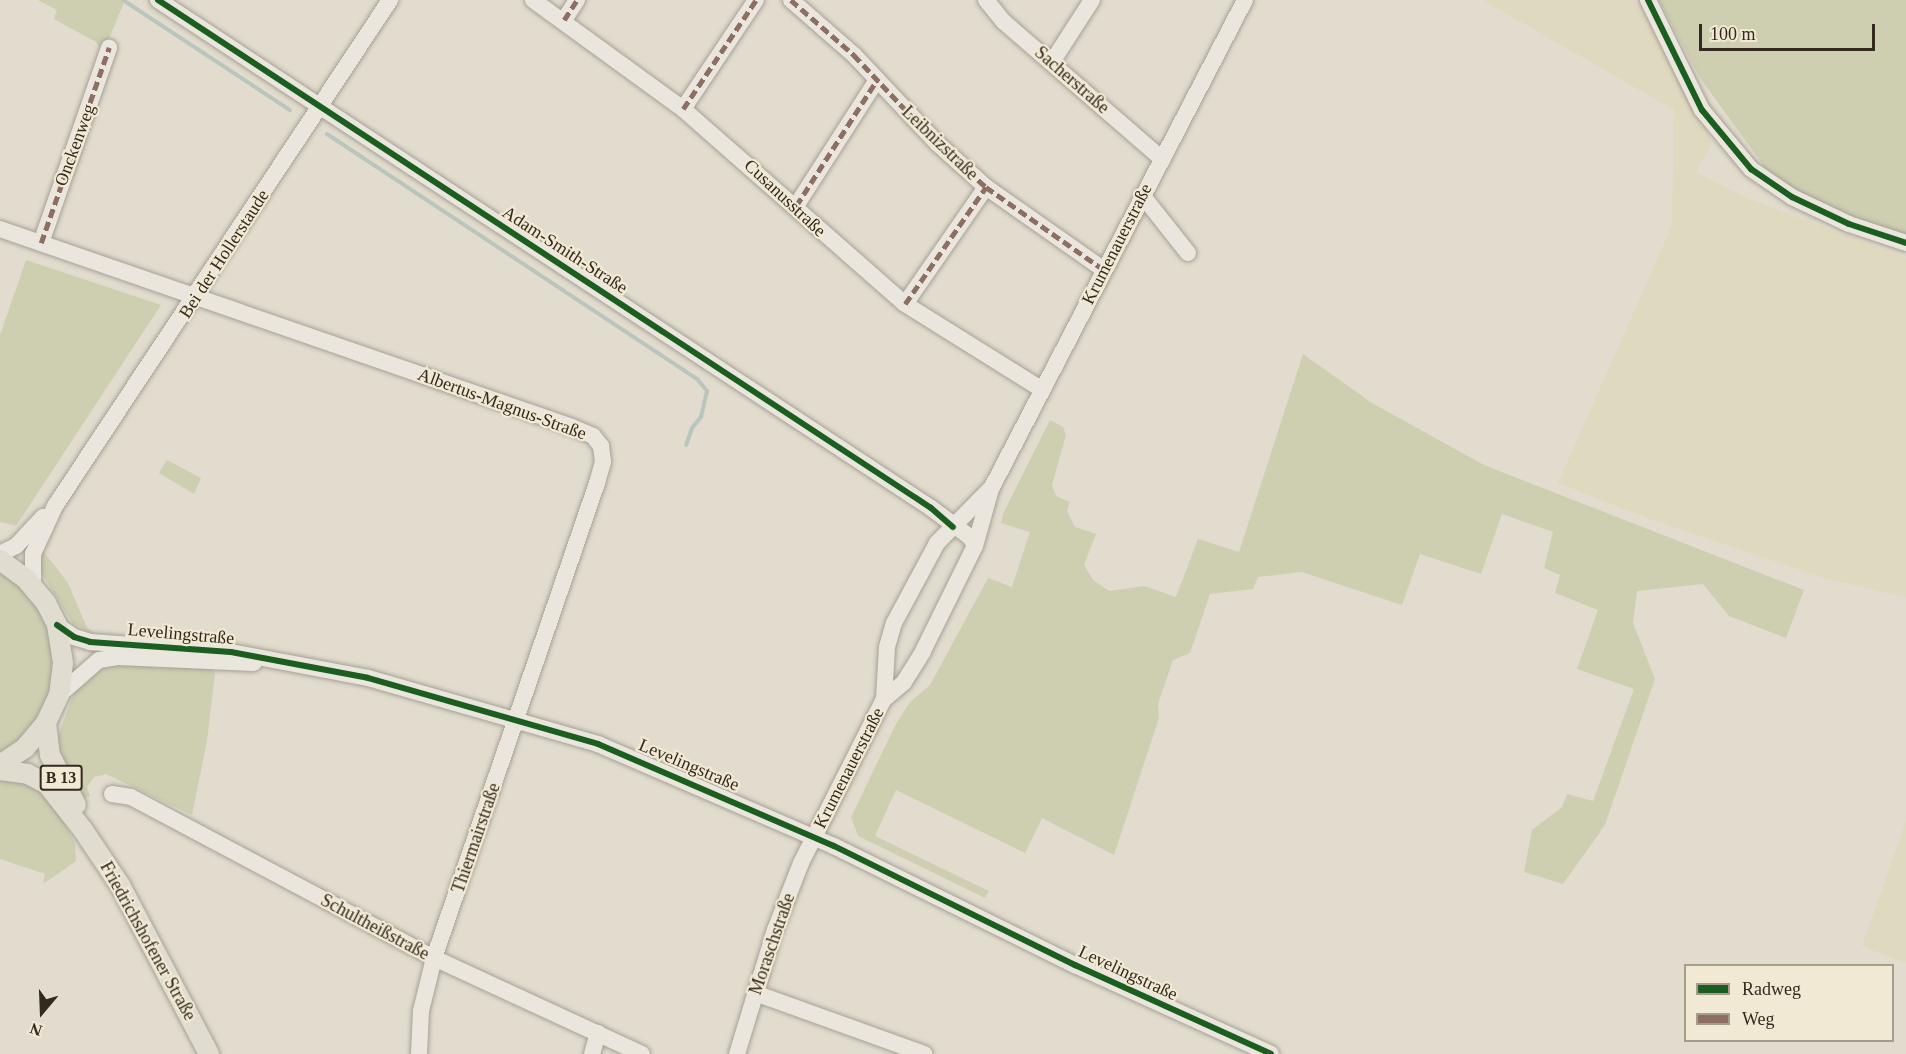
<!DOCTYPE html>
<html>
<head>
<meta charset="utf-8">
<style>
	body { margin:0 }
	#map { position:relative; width:1906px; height:1054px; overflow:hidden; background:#e1dccd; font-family:"Times New Roman",serif }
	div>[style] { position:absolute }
	.farmland>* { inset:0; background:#dfd9bf }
	.green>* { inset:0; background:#cecfb1 }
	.stream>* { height:4px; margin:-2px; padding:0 2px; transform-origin:2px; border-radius:2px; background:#b8c6bd }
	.roads { filter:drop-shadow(0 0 2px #a6a196) drop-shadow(0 0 2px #a6a196) }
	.minor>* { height:16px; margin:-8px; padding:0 8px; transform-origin:8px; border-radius:8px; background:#eae6dd }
	.major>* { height:20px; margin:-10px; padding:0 10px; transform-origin:10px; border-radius:10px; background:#e0dcd0 }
	.quiet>* { height:4.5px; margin-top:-2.25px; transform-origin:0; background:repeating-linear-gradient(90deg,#8d6e63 0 9px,transparent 0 13.5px) }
	.cycleway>* { height:6px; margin:-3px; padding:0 3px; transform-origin:3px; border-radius:3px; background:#1b5e20 }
	span { translate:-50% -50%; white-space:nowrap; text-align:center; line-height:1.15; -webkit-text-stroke:4.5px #f1e9d3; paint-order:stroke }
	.shield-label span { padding:2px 4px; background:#f1e9d3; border:2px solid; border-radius:4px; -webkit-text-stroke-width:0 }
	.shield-label { font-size:16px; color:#33291f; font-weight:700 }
	.street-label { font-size:18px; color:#33291f }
	.legend { position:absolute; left:1684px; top:964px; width:210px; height:78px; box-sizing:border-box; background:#f1e9d3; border:2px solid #a59c8b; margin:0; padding:8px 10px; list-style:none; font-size:18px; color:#33291f }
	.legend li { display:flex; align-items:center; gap:12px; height:30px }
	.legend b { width:30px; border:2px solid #a59c8b }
	.north { position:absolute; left:12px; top:982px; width:60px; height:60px; -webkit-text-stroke:4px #f1e9d3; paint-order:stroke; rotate:199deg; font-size:16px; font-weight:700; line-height:24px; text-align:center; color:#33291f }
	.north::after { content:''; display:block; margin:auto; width:21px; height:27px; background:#33291f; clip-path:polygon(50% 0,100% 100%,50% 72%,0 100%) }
	.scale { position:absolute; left:1699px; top:24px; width:176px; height:27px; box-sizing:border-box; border:3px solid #33291f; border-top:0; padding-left:8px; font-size:18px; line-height:21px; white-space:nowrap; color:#33291f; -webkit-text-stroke:4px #f1e9d3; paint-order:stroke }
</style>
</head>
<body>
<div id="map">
	<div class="farmland">
		<div style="clip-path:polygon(1483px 0,1634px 0,1668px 52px,1712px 143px,1696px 172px,1749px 199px,1906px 258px,1906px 598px,1824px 578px,1655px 521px,1558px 483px,1672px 226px,1674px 110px)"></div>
		<div style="clip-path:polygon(1906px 821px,1906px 963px,1862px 946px)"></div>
	</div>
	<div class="green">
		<div style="clip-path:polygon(38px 0,125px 0,103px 53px,96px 42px,54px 19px,57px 10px)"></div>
		<div style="clip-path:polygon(1659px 0,1906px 0,1906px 237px,1822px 207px,1774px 180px,1700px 78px)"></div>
		<div style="clip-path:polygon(26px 260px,161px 305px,16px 526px,0 522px,0 335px)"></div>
		<div style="clip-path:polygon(1303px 354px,1372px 403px,1484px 465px,1804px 590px,1786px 638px,1729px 616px,1703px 584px,1637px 591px,1633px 623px,1655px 679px,1605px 825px,1563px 884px,1524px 872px,1532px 830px,1562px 807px,1567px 794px,1593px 801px,1634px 689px,1577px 669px,1598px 610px,1555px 593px,1560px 575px,1544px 568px,1553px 532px,1502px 514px,1481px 574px,1420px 554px,1402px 605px,1302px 572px,1258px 577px,1253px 589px,1210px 594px,1190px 653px,1173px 660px,1158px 704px,1159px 718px,1114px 855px,1042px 818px,1025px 853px,896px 790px,875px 836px,989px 891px,985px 898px,858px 836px,851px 817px,896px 724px,910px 702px,930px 685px,988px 578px,1012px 587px,1030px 532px,1001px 523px,1003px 514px,1050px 420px,1063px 427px,1066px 435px,1052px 485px,1056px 496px,1070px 502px,1067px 511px,1075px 527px,1096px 534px,1084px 565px,1093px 580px,1109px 591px,1144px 586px,1176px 597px,1198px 539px,1239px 552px)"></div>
		<div style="clip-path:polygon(167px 460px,201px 478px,194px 494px,159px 473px)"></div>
		<div style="clip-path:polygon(40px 547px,68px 583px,87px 628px,97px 635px,73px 624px,39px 569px)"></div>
		<div style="clip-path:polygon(0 569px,32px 594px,50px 626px,55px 681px,32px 730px,0 757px)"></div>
		<div style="clip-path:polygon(100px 665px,210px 667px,215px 673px,207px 741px,192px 815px,106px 774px,94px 777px,87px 787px,90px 796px,80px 800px,55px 744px,75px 690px)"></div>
		<div style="clip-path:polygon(7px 779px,34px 784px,54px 804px,75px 843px,76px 861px,46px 882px,43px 883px,45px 874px,0 859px,0 781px)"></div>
	</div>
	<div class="stream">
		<div style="left:123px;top:0;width:200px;rotate:33.4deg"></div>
		<div style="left:327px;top:134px;width:444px;rotate:33.5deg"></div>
		<div style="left:697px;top:379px;width:16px;rotate:50deg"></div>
		<div style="left:707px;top:391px;width:27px;rotate:103deg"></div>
		<div style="left:701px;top:417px;width:14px;rotate:129deg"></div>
		<div style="left:692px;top:428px;width:18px;rotate:109deg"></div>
	</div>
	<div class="roads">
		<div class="minor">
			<div style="left:158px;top:0;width:925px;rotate:33.31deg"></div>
			<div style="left:931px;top:508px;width:49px;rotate:36.6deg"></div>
			<div style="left:970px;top:537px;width:10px;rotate:61deg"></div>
			<div style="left:533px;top:0;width:185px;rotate:36deg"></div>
			<div style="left:683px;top:109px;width:295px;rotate:41.3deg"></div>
			<div style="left:905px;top:304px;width:160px;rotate:32deg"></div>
			<div style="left:791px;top:0;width:84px;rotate:41.1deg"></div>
			<div style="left:854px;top:55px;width:122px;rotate:46.7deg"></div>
			<div style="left:938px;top:144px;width:64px;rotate:41.9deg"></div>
			<div style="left:986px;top:187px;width:144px;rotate:35.1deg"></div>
			<div style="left:986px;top:0;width:28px;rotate:51deg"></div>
			<div style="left:1004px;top:22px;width:208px;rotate:40.9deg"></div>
			<div style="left:1648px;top:0;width:123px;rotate:63.9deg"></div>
			<div style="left:1702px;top:110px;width:77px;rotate:50.3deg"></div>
			<div style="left:1751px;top:169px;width:50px;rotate:34.3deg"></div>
			<div style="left:1792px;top:197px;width:63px;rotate:25.3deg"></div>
			<div style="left:1849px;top:224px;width:60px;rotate:18.4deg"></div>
			<div style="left:564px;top:20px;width:24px;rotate:-57deg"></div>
			<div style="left:1052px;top:62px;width:74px;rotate:-57.2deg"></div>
			<div style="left:683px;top:109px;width:131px;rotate:-56.2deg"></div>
			<div style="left:1142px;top:195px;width:74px;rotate:51.6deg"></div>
			<div style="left:796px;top:206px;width:150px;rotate:-57.3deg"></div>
			<div style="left:0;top:229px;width:605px;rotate:19.09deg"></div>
			<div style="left:572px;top:427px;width:23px;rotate:23deg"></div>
			<div style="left:593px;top:436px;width:13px;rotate:51deg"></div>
			<div style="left:601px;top:446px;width:16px;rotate:83deg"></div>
			<div style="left:603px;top:462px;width:22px;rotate:106deg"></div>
			<div style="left:597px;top:483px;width:502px;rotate:108.94deg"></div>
			<div style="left:434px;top:958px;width:55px;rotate:103.8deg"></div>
			<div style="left:421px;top:1011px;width:43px;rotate:92.7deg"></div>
			<div style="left:41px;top:243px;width:207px;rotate:-70.8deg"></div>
			<div style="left:905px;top:304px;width:142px;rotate:-55.3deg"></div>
			<div style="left:0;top:554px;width:18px;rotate:-27deg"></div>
			<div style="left:16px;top:546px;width:40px;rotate:-47deg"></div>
			<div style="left:33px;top:586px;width:32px;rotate:-90deg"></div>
			<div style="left:33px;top:554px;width:53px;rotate:-65.4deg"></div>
			<div style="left:55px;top:506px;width:607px;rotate:-56.49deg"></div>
			<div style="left:57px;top:625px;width:21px;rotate:35deg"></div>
			<div style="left:74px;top:637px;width:17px;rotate:17deg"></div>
			<div style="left:90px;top:642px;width:141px;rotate:4.1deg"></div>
			<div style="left:231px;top:652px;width:139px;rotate:10.7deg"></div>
			<div style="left:368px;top:678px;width:239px;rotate:16deg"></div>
			<div style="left:598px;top:744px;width:257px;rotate:23.4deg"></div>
			<div style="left:834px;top:846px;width:269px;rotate:26.3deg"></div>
			<div style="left:1075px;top:965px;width:215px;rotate:24.4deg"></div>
			<div style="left:59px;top:695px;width:53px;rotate:-41.2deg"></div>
			<div style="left:99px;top:660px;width:20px;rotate:-9deg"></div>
			<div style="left:119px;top:657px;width:135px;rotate:2.5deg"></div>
			<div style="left:884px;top:699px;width:52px;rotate:-86.7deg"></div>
			<div style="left:887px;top:647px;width:25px;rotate:-74deg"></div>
			<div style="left:894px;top:623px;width:91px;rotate:-61.7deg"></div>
			<div style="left:937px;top:543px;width:76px;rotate:-45.5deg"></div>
			<div style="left:112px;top:794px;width:19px;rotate:9deg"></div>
			<div style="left:131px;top:797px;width:343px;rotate:28deg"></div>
			<div style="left:434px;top:958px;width:229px;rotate:24.8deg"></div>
			<div style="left:755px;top:993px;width:180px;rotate:19.8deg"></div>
			<div style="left:592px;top:1054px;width:22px;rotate:-74deg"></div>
			<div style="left:737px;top:1054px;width:130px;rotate:-73deg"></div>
			<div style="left:775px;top:930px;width:72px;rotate:-68.8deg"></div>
			<div style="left:801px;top:863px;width:184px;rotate:-63.2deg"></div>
			<div style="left:884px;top:699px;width:26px;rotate:-40deg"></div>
			<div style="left:904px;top:682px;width:36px;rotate:-58deg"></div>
			<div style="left:923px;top:651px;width:117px;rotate:-63.7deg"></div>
			<div style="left:975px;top:546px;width:59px;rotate:-74.3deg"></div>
			<div style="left:991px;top:489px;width:551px;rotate:-62.55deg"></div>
		</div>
		<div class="major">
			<div style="left:0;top:560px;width:32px;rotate:36deg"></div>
			<div style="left:26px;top:579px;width:31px;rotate:50deg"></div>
			<div style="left:46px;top:603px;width:25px;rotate:63deg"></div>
			<div style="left:57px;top:625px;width:38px;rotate:81deg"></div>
			<div style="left:63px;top:663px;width:32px;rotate:97deg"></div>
			<div style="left:59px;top:695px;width:31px;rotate:115deg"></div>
			<div style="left:46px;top:723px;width:33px;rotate:130deg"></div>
			<div style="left:25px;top:748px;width:30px;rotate:146deg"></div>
			<div style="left:46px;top:723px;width:32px;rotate:83deg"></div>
			<div style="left:50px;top:755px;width:56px;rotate:62.5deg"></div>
			<div style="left:0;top:770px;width:28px;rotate:8deg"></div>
			<div style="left:28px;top:774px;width:21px;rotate:28deg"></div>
			<div style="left:47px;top:784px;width:58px;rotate:52deg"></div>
			<div style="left:83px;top:830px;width:66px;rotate:56.1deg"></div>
			<div style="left:120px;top:885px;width:191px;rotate:62.2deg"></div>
		</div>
	</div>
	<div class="quiet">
		<div style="left:791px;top:0;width:84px;rotate:41.1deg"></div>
		<div style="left:854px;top:55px;width:122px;rotate:46.7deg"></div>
		<div style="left:938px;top:144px;width:64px;rotate:41.9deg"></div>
		<div style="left:986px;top:187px;width:144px;rotate:35.1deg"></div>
		<div style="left:564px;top:20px;width:24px;rotate:-57deg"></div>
		<div style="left:683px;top:109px;width:131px;rotate:-56.2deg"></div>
		<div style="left:796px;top:206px;width:150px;rotate:-57.3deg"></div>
		<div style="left:41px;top:243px;width:207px;rotate:-70.8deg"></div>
		<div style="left:905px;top:304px;width:142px;rotate:-55.3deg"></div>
	</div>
	<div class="cycleway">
		<div style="left:158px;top:0;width:925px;rotate:33.31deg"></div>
		<div style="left:931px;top:508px;width:29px;rotate:41deg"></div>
		<div style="left:1648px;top:0;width:123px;rotate:63.9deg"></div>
		<div style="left:1702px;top:110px;width:77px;rotate:50.3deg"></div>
		<div style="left:1751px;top:169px;width:50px;rotate:34.3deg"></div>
		<div style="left:1792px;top:197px;width:63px;rotate:25.3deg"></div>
		<div style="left:1849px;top:224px;width:60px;rotate:18.4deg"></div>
		<div style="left:57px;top:625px;width:21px;rotate:35deg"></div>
		<div style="left:74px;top:637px;width:17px;rotate:17deg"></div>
		<div style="left:90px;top:642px;width:141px;rotate:4.1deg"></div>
		<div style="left:231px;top:652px;width:139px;rotate:10.7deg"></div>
		<div style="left:368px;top:678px;width:239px;rotate:16deg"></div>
		<div style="left:598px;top:744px;width:257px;rotate:23.4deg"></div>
		<div style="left:834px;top:846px;width:269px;rotate:26.3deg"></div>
		<div style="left:1075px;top:965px;width:215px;rotate:24.4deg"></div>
	</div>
	<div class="shield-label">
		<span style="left:61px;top:778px">B 13</span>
	</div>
	<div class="street-label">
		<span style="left:1072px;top:80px;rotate:41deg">Sacherstraße</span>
		<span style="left:940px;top:143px;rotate:44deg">Leibnizstraße</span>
		<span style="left:75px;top:145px;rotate:-70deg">Onckenweg</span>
		<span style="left:785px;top:198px;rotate:43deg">Cusanusstraße</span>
		<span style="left:1117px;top:244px;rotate:-63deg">Krumenauerstraße</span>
		<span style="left:565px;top:250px;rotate:33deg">Adam-Smith-Straße</span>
		<span style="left:224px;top:254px;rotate:-57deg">Bei der Hollerstaude</span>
		<span style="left:502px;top:404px;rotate:20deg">Albertus-Magnus-Straße</span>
		<span style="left:181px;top:634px;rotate:5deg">Levelingstraße</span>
		<span style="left:689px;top:765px;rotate:23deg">Levelingstraße</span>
		<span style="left:849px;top:768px;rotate:-63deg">Krumenauerstraße</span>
		<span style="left:476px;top:838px;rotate:-71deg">Thiermairstraße</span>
		<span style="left:375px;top:927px;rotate:28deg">Schultheißstraße</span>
		<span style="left:148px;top:941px;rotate:61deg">Friedrichshofener Straße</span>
		<span style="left:772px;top:944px;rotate:-71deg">Moraschstraße</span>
		<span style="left:1128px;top:973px;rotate:25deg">Levelingstraße</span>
	</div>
	<ul class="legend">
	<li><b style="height:8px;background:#1b5e20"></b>Radweg</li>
	<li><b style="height:8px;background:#8d6e63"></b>Weg</li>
	</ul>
	<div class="north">N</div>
	<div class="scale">100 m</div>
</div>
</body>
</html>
